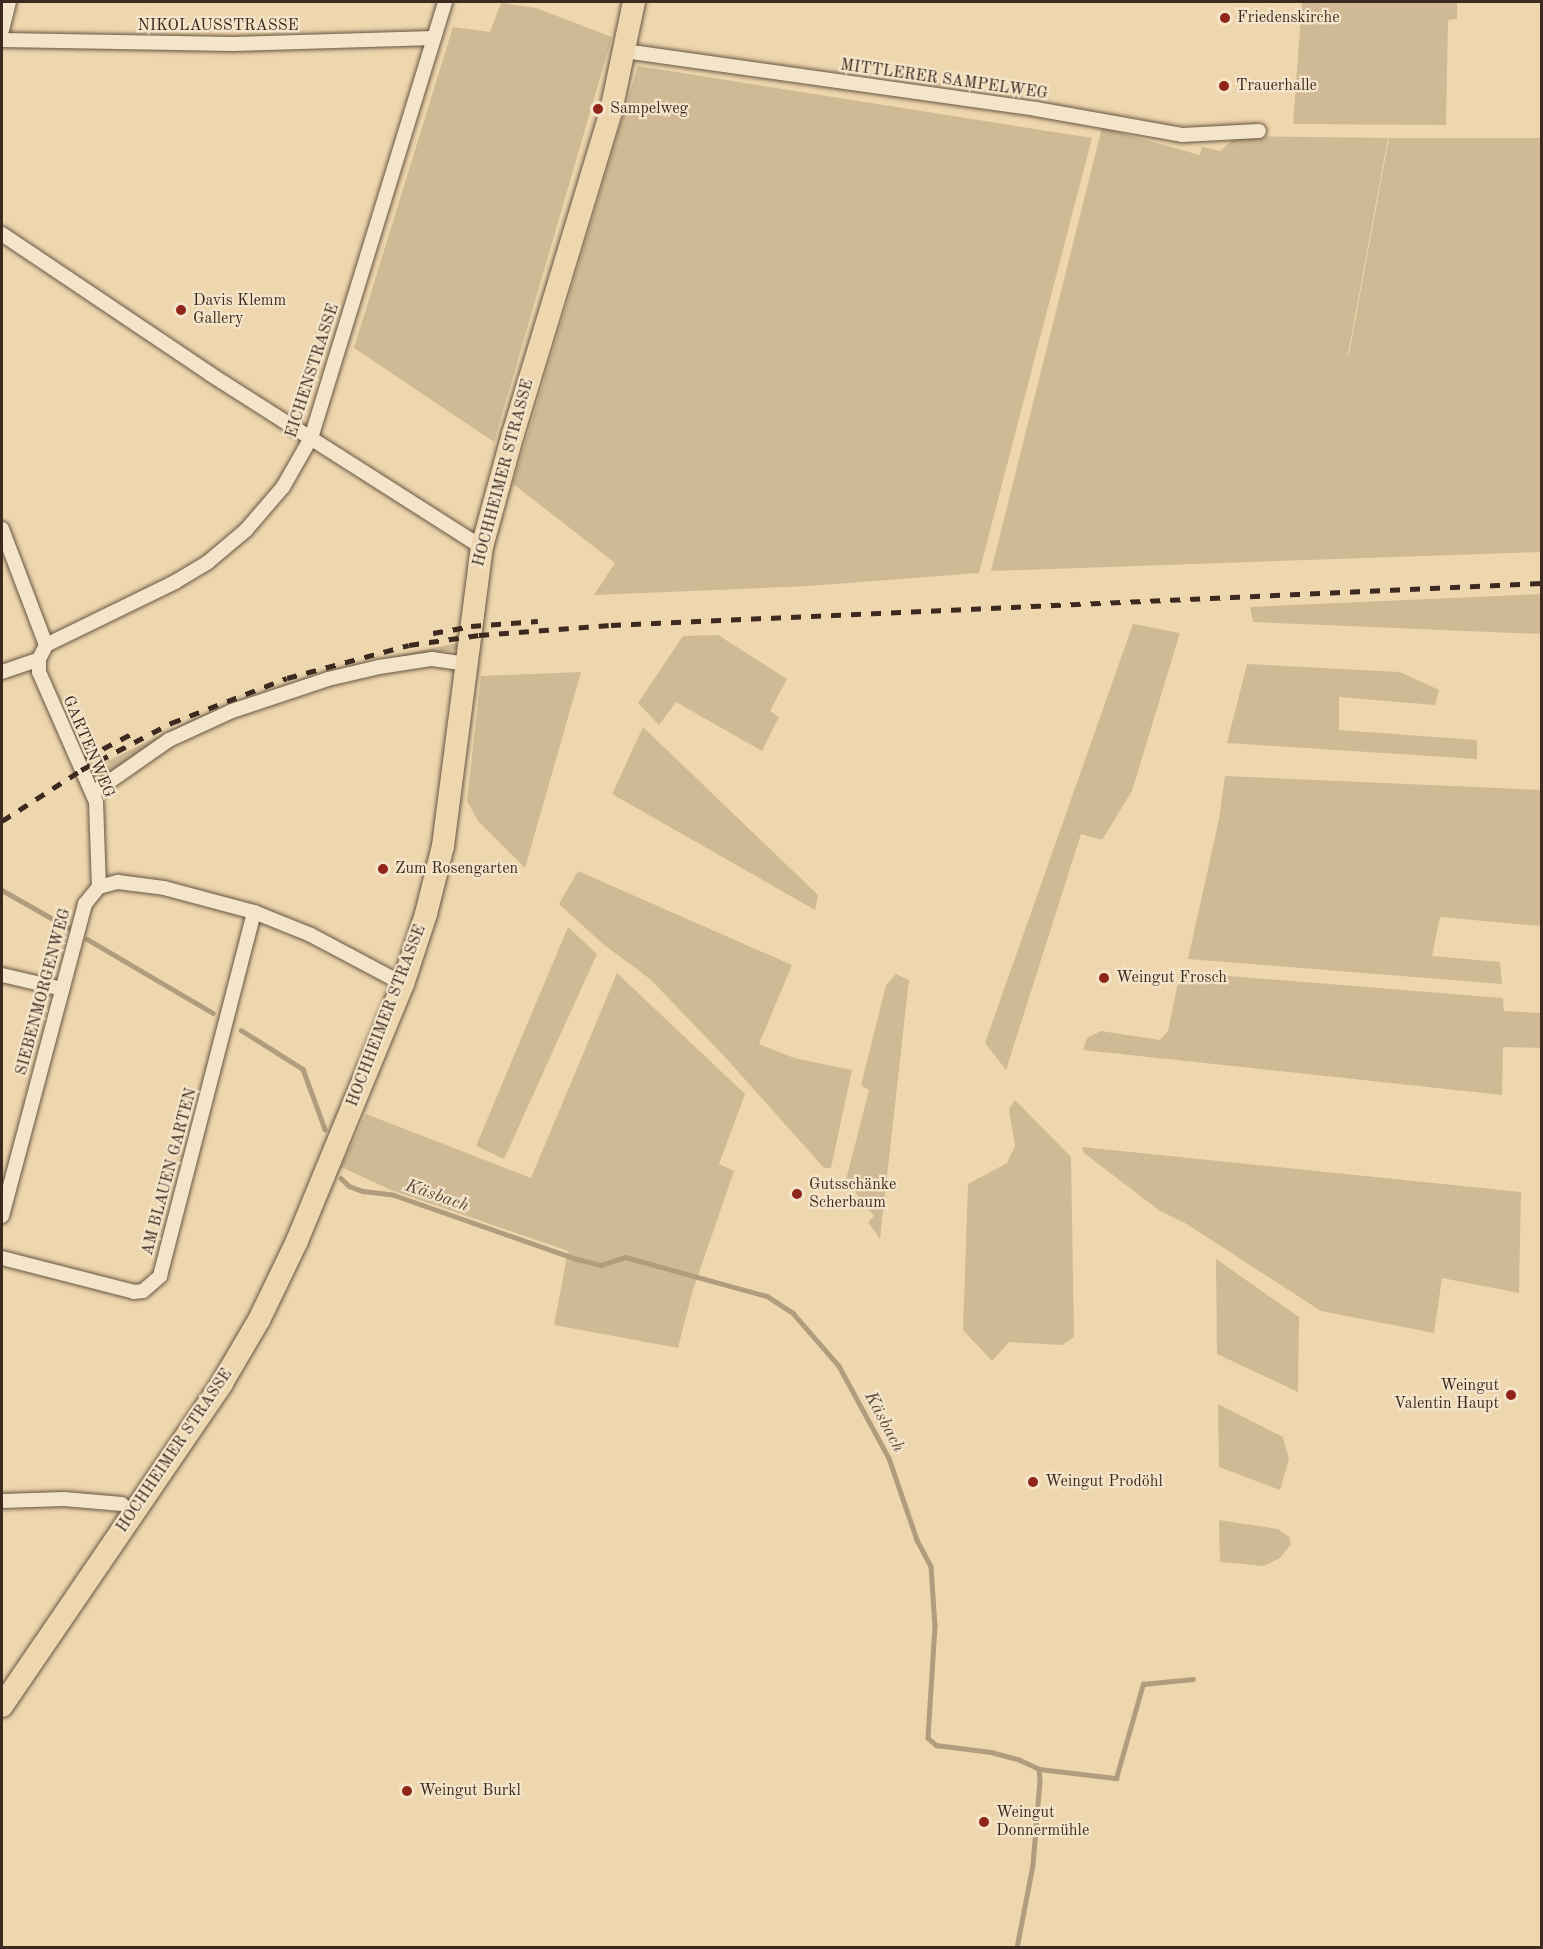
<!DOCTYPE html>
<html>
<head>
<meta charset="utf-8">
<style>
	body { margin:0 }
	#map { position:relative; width:1543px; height:1949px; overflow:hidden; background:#eed7ae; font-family:"Old Standard TT",serif }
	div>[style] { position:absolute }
	.green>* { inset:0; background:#d0ba96 }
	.stream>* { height:4.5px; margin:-2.25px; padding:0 2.25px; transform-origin:2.25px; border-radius:2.25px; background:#b19c7e }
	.roads { filter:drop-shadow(0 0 2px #685544) drop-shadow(0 0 2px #685544) }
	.street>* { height:14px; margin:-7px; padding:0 7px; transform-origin:7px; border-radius:7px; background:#f4e5ca }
	.primary>* { height:22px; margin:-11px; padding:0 11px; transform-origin:11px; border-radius:11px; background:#eed7ae }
	.rail>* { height:4.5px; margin-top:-2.25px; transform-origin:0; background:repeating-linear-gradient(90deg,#3c2a20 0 10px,transparent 0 20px) }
	.dots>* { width:16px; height:16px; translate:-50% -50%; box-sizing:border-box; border:3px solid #f4e5ca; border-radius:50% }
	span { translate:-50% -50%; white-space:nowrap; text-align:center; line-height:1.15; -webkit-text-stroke:4.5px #f4e5ca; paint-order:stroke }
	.poi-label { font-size:16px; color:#3c2a20 }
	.left { translate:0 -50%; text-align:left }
	.right { translate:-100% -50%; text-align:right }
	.street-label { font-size:16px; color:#3c2a20 }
	.water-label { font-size:18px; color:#5f4c3c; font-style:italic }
	.frame { position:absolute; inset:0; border:3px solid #3c2a20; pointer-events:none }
</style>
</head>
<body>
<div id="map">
	<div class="green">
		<div style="clip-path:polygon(1302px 2px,1457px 2px,1457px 19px,1448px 20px,1446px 125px,1293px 124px)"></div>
		<div style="clip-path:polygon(501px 3px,536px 8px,612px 37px,494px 442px,354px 348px,453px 27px,490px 32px)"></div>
		<div style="clip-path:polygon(638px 66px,1092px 138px,979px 573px,809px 586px,594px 595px,615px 563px,513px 484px)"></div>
		<div style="clip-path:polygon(1102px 128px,1200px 155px,1202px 147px,1220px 151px,1237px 136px,1388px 138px,1348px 354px,1417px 368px,1349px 354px,1389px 138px,1541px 138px,1541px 552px,991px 571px)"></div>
		<div style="clip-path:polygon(1541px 594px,1541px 634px,1253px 622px,1250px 607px)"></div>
		<div style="clip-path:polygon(1133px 624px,1180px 633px,1132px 791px,1102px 840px,1081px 834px,1006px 1070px,985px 1043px)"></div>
		<div style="clip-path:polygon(718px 635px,787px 679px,770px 711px,779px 717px,762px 751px,676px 702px,659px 725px,638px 703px,683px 636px)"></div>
		<div style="clip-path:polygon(457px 643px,457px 650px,418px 655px,244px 702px,99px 784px,95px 782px,87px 771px,198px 717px,243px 699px,331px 670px)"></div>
		<div style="clip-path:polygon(1247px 664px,1400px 672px,1439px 690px,1435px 705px,1339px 697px,1339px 730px,1477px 740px,1477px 759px,1227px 743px)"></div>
		<div style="clip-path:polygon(581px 672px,525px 868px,478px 821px,467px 801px,481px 676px)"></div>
		<div style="clip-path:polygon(643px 727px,818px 895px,815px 910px,612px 794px)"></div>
		<div style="clip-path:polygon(1225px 776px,1541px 790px,1541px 926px,1440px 917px,1432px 956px,1500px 962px,1502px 984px,1188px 959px,1219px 819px)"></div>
		<div style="clip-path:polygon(578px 871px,792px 965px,759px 1044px,794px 1058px,852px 1070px,831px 1168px,824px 1168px,725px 1057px,650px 979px,603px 944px,559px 904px)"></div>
		<div style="clip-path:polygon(568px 927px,597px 954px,504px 1159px,476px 1146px)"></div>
		<div style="clip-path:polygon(1180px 972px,1503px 998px,1504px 1011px,1541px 1013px,1541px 1048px,1503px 1047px,1502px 1095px,1083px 1050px,1087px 1038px,1101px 1031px,1160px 1040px,1168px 1031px)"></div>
		<div style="clip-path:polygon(617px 973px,745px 1094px,719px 1164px,734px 1171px,692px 1293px,678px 1348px,554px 1325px,568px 1251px,391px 1190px,341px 1167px,366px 1114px,531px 1178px)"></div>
		<div style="clip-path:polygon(896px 974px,909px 980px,880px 1239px,868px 1222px,874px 1216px,846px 1180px,869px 1090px,861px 1085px,886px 985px)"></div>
		<div style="clip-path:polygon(1015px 1100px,1071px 1157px,1074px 1337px,1062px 1345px,1009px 1342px,992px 1361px,963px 1330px,968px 1184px,1007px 1163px,1015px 1146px,1009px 1109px)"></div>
		<div style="clip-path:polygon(1082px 1147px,1521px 1192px,1519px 1293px,1442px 1278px,1434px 1333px,1321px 1311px,1185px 1223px,1160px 1211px,1084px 1153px)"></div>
		<div style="clip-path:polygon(1216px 1259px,1299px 1317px,1298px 1392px,1217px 1354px)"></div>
		<div style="clip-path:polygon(1218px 1404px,1283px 1437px,1289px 1459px,1280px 1490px,1219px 1467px)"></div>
		<div style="clip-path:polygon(1219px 1520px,1278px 1529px,1289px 1537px,1291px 1544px,1280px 1558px,1264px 1566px,1220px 1562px)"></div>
	</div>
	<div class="stream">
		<div style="left:2px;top:890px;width:77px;rotate:29.6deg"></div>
		<div style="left:87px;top:939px;width:146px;rotate:30.4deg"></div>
		<div style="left:241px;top:1030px;width:73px;rotate:32.2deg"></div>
		<div style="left:303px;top:1069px;width:64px;rotate:69.9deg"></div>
		<div style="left:341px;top:1178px;width:11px;rotate:45deg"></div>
		<div style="left:349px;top:1186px;width:15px;rotate:20deg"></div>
		<div style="left:363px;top:1191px;width:31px;rotate:7deg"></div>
		<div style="left:394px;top:1195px;width:194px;rotate:19.3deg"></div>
		<div style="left:577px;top:1259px;width:25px;rotate:14deg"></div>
		<div style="left:601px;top:1265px;width:25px;rotate:-18deg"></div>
		<div style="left:625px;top:1257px;width:147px;rotate:15.4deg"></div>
		<div style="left:767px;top:1296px;width:31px;rotate:33deg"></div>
		<div style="left:793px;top:1313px;width:70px;rotate:49deg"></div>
		<div style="left:839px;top:1366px;width:105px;rotate:61.5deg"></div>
		<div style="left:889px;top:1458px;width:87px;rotate:71.1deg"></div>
		<div style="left:917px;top:1540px;width:30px;rotate:62deg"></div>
		<div style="left:931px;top:1566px;width:60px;rotate:86.2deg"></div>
		<div style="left:935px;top:1626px;width:112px;rotate:93.6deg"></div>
		<div style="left:928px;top:1738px;width:11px;rotate:41deg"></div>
		<div style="left:936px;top:1745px;width:55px;rotate:7.3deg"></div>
		<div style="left:991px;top:1752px;width:30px;rotate:15deg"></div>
		<div style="left:1020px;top:1760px;width:21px;rotate:25deg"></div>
		<div style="left:1039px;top:1769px;width:12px;rotate:85deg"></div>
		<div style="left:1040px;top:1781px;width:84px;rotate:94.8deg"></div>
		<div style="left:1033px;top:1865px;width:85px;rotate:100.9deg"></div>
		<div style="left:1039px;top:1769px;width:78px;rotate:6.7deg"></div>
		<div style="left:1116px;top:1778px;width:98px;rotate:-74deg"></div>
		<div style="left:1143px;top:1684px;width:50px;rotate:-5.7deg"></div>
	</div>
	<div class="roads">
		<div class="street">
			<div style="left:2px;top:30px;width:29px;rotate:-76deg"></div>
			<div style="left:2px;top:40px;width:231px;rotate:1deg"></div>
			<div style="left:233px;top:44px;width:201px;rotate:-1.7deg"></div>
			<div style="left:624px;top:51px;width:416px;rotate:8deg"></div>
			<div style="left:1036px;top:109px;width:148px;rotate:10.1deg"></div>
			<div style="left:1182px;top:135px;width:77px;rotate:-3deg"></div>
			<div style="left:2px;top:234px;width:251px;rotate:33.9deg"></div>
			<div style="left:210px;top:374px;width:322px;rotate:32.5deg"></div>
			<div style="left:2px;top:529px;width:124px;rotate:69.2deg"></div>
			<div style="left:39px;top:659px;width:13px;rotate:90deg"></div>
			<div style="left:39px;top:672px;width:142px;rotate:66.3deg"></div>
			<div style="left:96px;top:802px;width:85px;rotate:88deg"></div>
			<div style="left:2px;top:672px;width:39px;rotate:-19deg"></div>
			<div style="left:39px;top:659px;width:16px;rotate:-63deg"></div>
			<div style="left:46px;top:645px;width:144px;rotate:-26deg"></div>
			<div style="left:175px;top:582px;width:39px;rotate:-31deg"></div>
			<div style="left:208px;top:562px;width:50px;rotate:-40.1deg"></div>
			<div style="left:246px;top:530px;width:57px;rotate:-49.3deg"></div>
			<div style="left:283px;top:487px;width:56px;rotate:-60.3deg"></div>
			<div style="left:311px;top:438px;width:456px;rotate:-72.9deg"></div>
			<div style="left:93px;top:793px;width:93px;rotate:-34.9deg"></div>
			<div style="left:169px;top:740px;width:69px;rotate:-24.7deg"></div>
			<div style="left:232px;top:711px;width:101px;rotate:-18.4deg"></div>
			<div style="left:328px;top:679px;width:52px;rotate:-13.2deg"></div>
			<div style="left:379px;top:667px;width:54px;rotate:-8.6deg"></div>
			<div style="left:432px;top:659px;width:35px;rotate:8deg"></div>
			<div style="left:2px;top:975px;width:62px;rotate:13.1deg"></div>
			<div style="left:2px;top:1216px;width:323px;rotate:-75.1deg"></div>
			<div style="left:85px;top:904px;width:22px;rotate:-51deg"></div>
			<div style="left:99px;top:887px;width:20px;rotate:-15deg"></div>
			<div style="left:118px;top:882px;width:46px;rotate:7.4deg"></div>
			<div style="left:164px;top:888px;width:93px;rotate:14.9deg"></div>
			<div style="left:254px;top:912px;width:61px;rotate:22deg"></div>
			<div style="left:311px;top:935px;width:104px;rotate:28deg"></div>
			<div style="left:2px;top:1258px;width:136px;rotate:14.4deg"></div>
			<div style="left:134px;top:1292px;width:9px;rotate:-6deg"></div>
			<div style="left:143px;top:1291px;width:23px;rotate:-41deg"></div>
			<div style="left:160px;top:1276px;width:376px;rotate:-75.5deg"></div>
			<div style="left:2px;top:1501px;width:62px;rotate:-1.8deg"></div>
			<div style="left:64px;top:1499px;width:58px;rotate:4.9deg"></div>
		</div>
		<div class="primary">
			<div style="left:2px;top:1706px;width:391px;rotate:-55.7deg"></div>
			<div style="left:222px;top:1383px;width:73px;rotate:-59.6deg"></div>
			<div style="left:259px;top:1320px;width:88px;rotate:-64.3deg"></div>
			<div style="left:297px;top:1241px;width:278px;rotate:-67.6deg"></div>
			<div style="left:403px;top:984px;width:74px;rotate:-71.8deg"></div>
			<div style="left:426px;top:914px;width:70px;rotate:-76deg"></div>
			<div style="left:443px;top:846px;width:302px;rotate:-82.6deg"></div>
			<div style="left:482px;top:547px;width:117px;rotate:-74.7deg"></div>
			<div style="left:513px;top:434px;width:338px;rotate:-73.1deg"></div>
			<div style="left:611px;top:111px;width:111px;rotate:-78.1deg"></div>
		</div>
	</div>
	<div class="rail">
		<div style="left:433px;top:633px;width:39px;rotate:-10deg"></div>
		<div style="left:471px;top:626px;width:67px;rotate:-4.3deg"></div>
		<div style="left:85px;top:758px;width:54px;rotate:-27.5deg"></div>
		<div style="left:2px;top:821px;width:94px;rotate:-32.8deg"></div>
		<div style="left:81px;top:770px;width:102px;rotate:-27.6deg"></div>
		<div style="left:171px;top:723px;width:124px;rotate:-21.2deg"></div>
		<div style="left:287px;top:678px;width:126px;rotate:-15.1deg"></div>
		<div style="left:409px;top:645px;width:71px;rotate:-8.1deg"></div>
		<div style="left:479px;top:635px;width:132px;rotate:-4.3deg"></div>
		<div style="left:611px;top:625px;width:932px;rotate:-2.58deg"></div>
	</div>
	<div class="dots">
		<div style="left:1225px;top:18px;background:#8f2418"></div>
		<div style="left:1224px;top:86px;background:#8f2418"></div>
		<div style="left:598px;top:109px;background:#8f2418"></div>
		<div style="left:181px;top:310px;background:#8f2418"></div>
		<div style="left:383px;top:869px;background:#8f2418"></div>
		<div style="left:1104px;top:978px;background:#8f2418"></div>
		<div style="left:797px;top:1194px;background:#8f2418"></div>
		<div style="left:1511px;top:1395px;background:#8f2418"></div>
		<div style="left:1033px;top:1482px;background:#8f2418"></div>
		<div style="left:407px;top:1791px;background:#8f2418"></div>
		<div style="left:984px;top:1822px;background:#8f2418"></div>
	</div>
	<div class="poi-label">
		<span class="left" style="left:1237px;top:18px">Friedenskirche</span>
		<span class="left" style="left:1236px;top:86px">Trauerhalle</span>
		<span class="left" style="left:610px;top:109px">Sampelweg</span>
		<span class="left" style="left:193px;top:310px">Davis Klemm<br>Gallery</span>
		<span class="left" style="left:395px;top:869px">Zum Rosengarten</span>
		<span class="left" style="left:1116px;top:978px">Weingut Frosch</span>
		<span class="left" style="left:809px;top:1194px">Gutsschänke<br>Scherbaum</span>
		<span class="right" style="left:1499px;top:1395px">Weingut<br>Valentin Haupt</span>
		<span class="left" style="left:1045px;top:1482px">Weingut Prodöhl</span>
		<span class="left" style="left:419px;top:1791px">Weingut Burkl</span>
		<span class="left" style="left:996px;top:1822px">Weingut<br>Donnermühle</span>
	</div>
	<div class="street-label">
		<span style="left:218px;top:26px">NIKOLAUSSTRASSE</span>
		<span style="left:944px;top:80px;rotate:8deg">MITTLERER SAMPELWEG</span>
		<span style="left:313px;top:371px;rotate:-72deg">EICHENSTRASSE</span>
		<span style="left:504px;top:473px;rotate:-75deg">HOCHHEIMER STRASSE</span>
		<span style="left:88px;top:747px;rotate:67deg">GARTENWEG</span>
		<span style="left:44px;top:992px;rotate:-75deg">SIEBENMORGENWEG</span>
		<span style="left:387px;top:1016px;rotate:-69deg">HOCHHEIMER STRASSE</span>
		<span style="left:170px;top:1172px;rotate:-75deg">AM BLAUEN GARTEN</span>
		<span style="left:175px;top:1451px;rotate:-56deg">HOCHHEIMER STRASSE</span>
	</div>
	<div class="water-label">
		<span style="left:437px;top:1196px;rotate:19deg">Käsbach</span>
		<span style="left:884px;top:1422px;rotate:62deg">Käsbach</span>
	</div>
	<div class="frame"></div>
</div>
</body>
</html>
